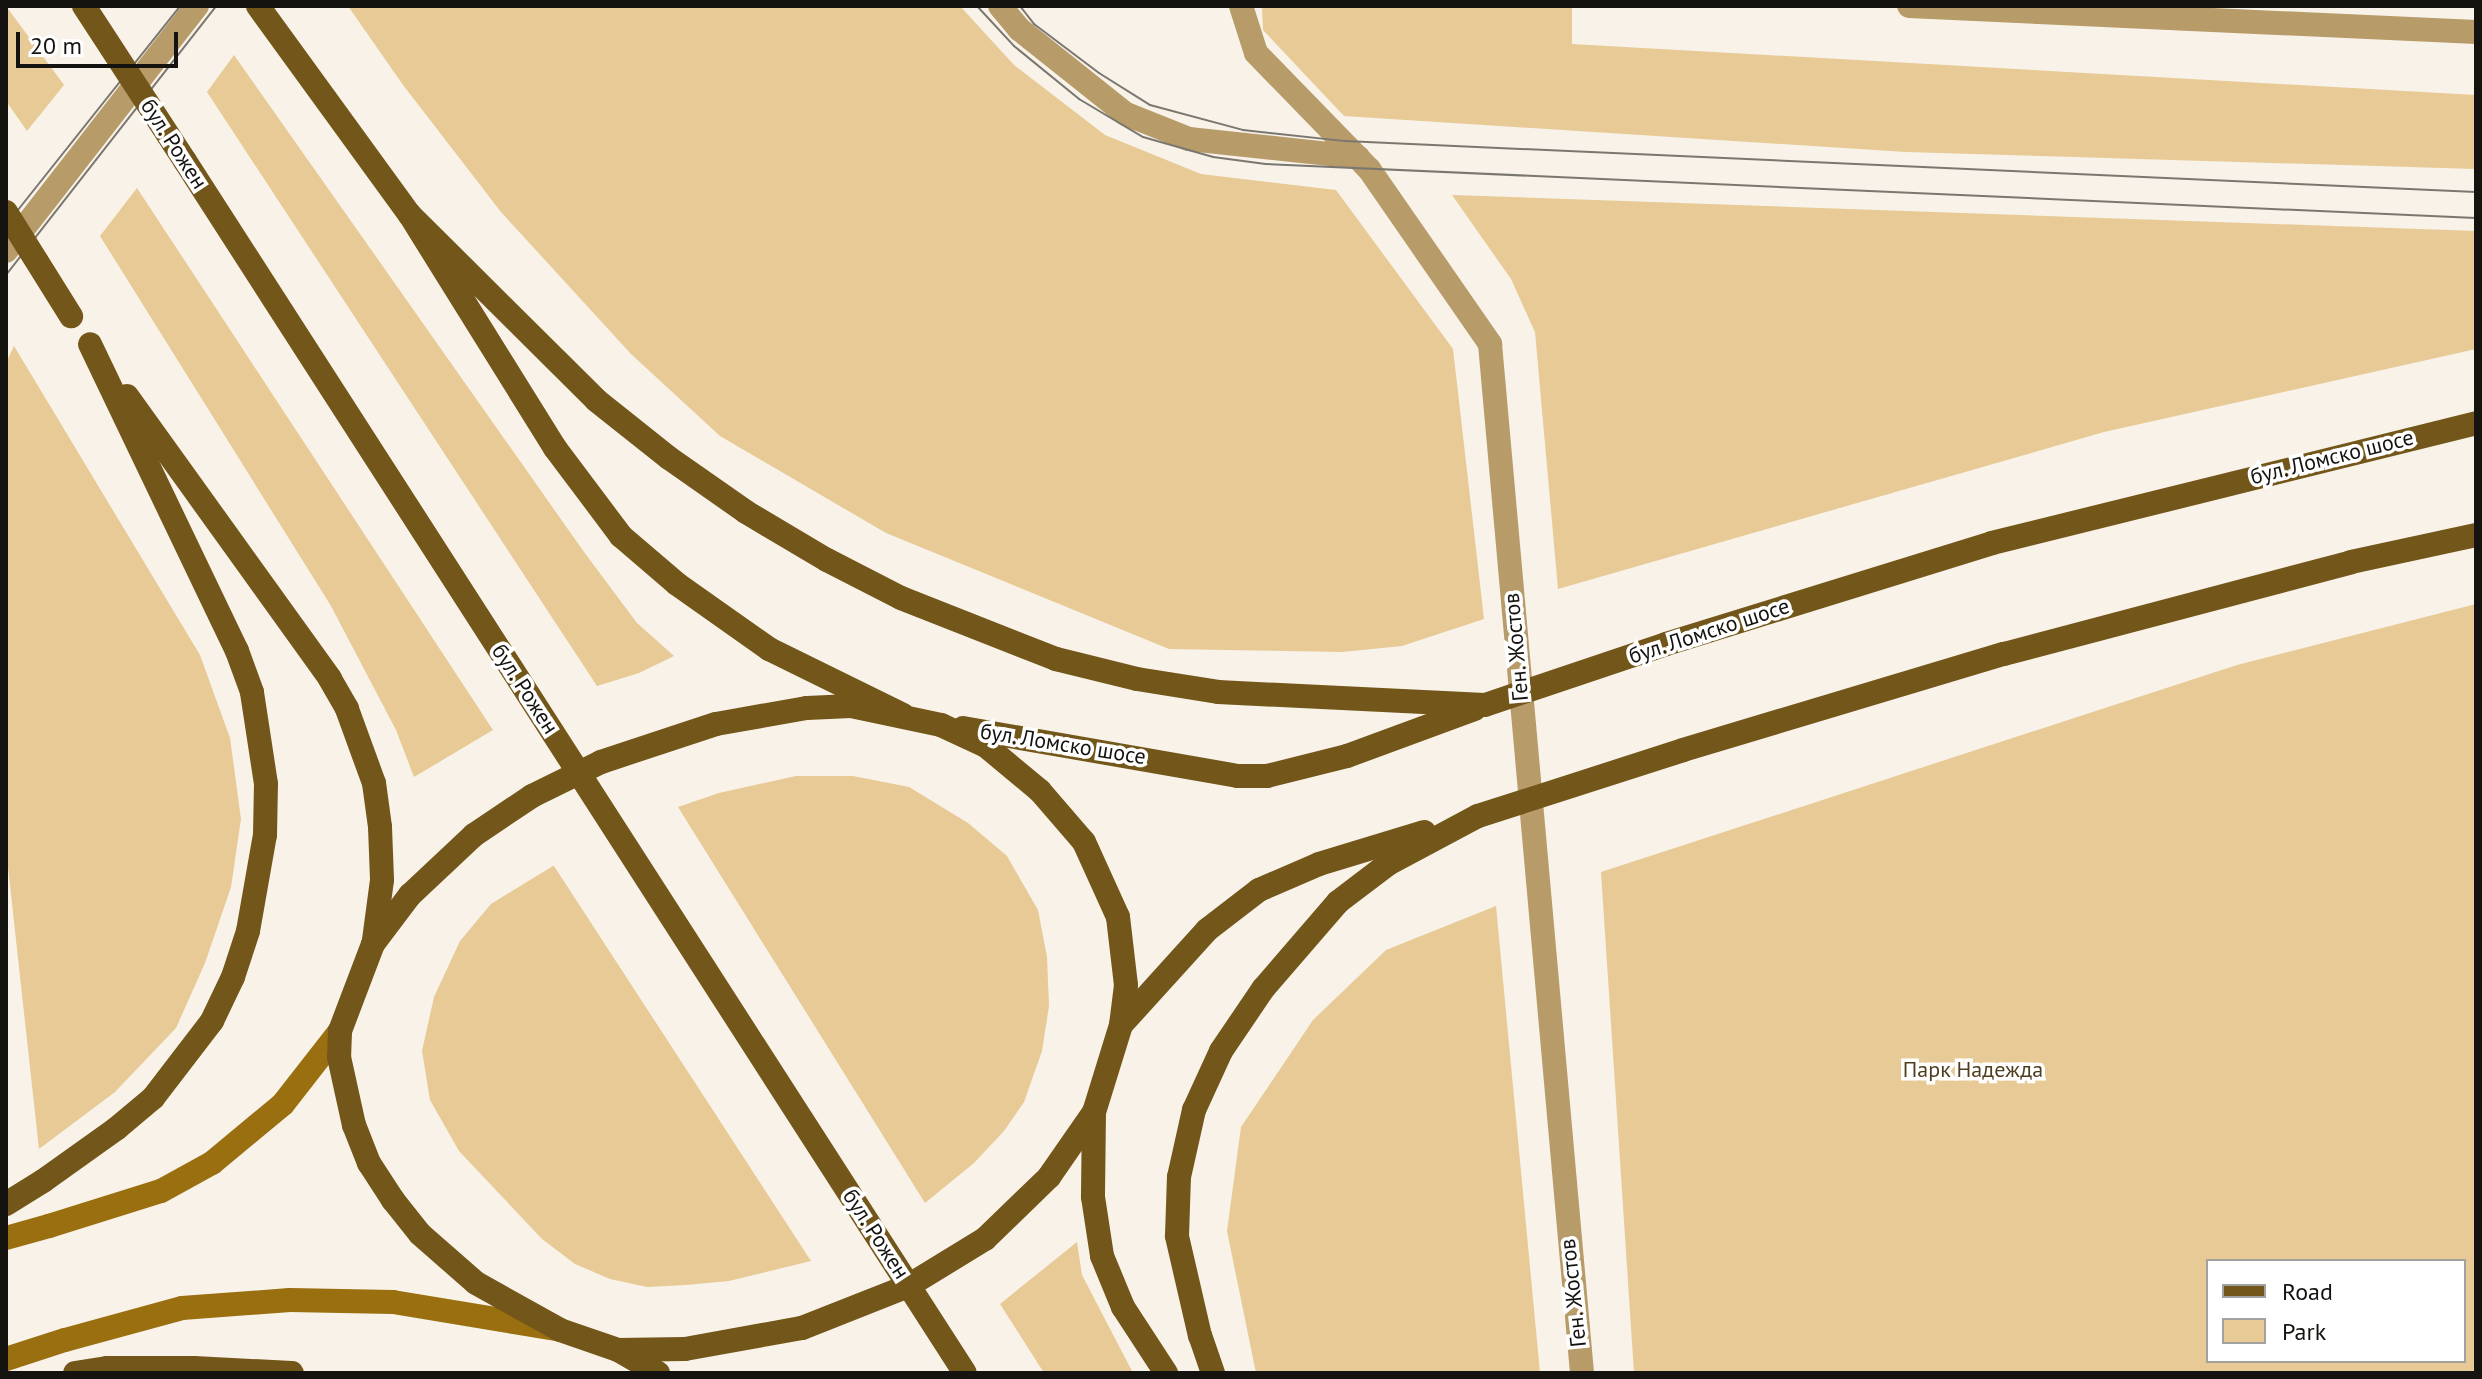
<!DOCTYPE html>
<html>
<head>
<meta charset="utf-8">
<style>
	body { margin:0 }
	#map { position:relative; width:2482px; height:1379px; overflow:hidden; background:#f8f2e8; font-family:"PT Sans",sans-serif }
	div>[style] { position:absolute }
	.green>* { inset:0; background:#e7ca96 }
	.lane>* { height:24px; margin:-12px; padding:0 12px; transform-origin:12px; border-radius:12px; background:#b79b69 }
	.street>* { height:24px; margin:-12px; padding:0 12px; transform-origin:12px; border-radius:12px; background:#b79b69 }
	.secondary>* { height:24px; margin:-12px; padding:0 12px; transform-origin:12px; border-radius:12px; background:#996f10 }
	.primary>* { height:24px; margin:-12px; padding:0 12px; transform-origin:12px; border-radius:12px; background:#735619 }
	.tram>* { height:2px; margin:-1px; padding:0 1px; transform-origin:1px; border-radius:1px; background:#7a7770 }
	.secondary-bridge>* { height:24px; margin:-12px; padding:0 12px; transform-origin:12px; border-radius:12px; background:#996f10 }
	.primary-bridge>* { height:24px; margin:-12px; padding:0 12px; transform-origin:12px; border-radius:12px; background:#735619 }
	span { translate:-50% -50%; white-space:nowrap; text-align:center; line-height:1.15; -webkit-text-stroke:7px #fff; paint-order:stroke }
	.street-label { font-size:22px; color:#151310 }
	.park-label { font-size:22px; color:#4f3e1d }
	.frame { position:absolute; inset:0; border:8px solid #151310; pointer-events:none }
	.legend { position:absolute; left:2206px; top:1259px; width:260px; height:104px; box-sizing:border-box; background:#fff; border:2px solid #a1a19f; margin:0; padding:10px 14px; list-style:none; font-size:24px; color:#151310 }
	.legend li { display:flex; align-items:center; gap:16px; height:40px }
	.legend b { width:40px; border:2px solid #a1a19f }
	.scale { position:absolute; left:16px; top:32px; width:162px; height:36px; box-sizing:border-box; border:4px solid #151310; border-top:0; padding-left:10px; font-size:24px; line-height:28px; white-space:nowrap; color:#151310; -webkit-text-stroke:6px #fff; paint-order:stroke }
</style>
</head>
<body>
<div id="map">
	<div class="green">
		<div style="clip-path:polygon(6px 6px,64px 85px,27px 131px,6px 101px)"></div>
		<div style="clip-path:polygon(348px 6px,960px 6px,1014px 65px,1105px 135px,1201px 174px,1336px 190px,1453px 349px,1484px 619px,1402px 646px,1342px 652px,1169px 649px,886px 533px,720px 436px,631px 354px,501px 212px,403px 85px)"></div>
		<div style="clip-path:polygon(1262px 6px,1572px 8px,1572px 44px,2476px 95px,2476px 169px,1906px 152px,1344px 116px,1263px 30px)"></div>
		<div style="clip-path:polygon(234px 55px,584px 552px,637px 623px,674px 656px,639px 673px,597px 686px,207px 92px)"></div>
		<div style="clip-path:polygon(137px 188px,493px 730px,414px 777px,396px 730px,331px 606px,100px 236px)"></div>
		<div style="clip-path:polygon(1452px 195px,2476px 231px,2476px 349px,2104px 432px,1558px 589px,1535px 332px,1511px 279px)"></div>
		<div style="clip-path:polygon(14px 346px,200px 655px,230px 738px,241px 819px,231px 887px,205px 963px,176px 1028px,115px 1092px,39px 1149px,6px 849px,6px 363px)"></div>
		<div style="clip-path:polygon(evenodd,2476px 604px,2476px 1373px,1634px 1373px,1601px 872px,2237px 665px,2476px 604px,2208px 1261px,2464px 1261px,2464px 1361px,2208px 1361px,2208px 1261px)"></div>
		<div style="clip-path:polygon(796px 776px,853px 776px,909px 787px,968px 823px,1007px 856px,1038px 910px,1047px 957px,1049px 1006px,1042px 1051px,1024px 1102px,1004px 1131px,974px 1163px,925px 1203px,678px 807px,719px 793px)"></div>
		<div style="clip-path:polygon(553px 866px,554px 866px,811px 1261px,729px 1281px,686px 1285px,647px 1287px,610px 1279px,575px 1264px,542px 1239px,459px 1151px,430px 1100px,422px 1051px,434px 997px,460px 941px,491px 904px)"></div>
		<div style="clip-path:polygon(1496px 906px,1540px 1373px,1256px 1373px,1227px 1231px,1241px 1127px,1313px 1020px,1386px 950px)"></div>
		<div style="clip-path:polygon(1077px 1242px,1082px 1275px,1133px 1373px,1044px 1373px,1000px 1304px)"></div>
	</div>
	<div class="lane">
		<div style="left:1000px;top:6px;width:30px;rotate:50deg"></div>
		<div style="left:1019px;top:29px;width:137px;rotate:38.5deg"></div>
		<div style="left:1126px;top:114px;width:68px;rotate:21.6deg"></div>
		<div style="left:1189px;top:139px;width:170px;rotate:6.1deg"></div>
		<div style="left:6px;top:251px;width:311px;rotate:-52.1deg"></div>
	</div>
	<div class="street">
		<div style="left:1241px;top:6px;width:49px;rotate:72.3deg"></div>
		<div style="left:1256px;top:53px;width:162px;rotate:45.8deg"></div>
		<div style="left:1369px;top:169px;width:213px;rotate:55.3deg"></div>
		<div style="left:1490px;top:344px;width:1033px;rotate:84.89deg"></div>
		<div style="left:1909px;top:6px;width:568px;rotate:2.63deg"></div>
	</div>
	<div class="secondary">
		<div style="left:49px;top:1226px;width:117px;rotate:-17.4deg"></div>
		<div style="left:161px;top:1191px;width:58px;rotate:-28.8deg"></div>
		<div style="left:212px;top:1163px;width:92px;rotate:-39.7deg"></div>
		<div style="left:283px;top:1104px;width:93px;rotate:-52deg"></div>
		<div style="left:65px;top:1340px;width:121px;rotate:-15.3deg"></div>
		<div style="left:182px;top:1308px;width:108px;rotate:-4.2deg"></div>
		<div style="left:290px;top:1300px;width:103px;rotate:1.1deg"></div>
		<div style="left:393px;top:1302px;width:165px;rotate:9.4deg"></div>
	</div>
	<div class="primary">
		<div style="left:258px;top:6px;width:258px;rotate:54deg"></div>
		<div style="left:410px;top:215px;width:274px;rotate:58.1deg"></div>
		<div style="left:555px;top:448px;width:110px;rotate:53.1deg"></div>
		<div style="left:621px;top:536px;width:74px;rotate:40.6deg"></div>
		<div style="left:677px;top:584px;width:113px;rotate:35.2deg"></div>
		<div style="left:769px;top:649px;width:149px;rotate:26.2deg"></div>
		<div style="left:185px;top:161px;width:1441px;rotate:57.24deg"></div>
		<div style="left:410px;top:215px;width:262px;rotate:44.8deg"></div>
		<div style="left:596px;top:400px;width:93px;rotate:38.5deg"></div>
		<div style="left:669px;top:458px;width:94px;rotate:35deg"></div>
		<div style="left:746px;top:512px;width:94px;rotate:30.7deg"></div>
		<div style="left:827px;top:560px;width:83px;rotate:27.2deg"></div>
		<div style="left:901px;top:598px;width:167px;rotate:21.5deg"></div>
		<div style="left:1056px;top:659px;width:83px;rotate:13.9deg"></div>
		<div style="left:1137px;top:679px;width:82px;rotate:9.1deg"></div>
		<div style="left:1218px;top:692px;width:267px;rotate:2.8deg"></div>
		<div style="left:127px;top:396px;width:348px;rotate:54.3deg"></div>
		<div style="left:330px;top:679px;width:34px;rotate:60deg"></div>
		<div style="left:347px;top:709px;width:79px;rotate:70deg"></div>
		<div style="left:374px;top:783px;width:44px;rotate:82.2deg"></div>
		<div style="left:380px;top:827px;width:53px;rotate:87.8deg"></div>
		<div style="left:382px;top:880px;width:61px;rotate:97.6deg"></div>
		<div style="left:1666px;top:644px;width:341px;rotate:-17.2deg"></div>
		<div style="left:1992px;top:543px;width:499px;rotate:-13.9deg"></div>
		<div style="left:716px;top:724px;width:92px;rotate:-10deg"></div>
		<div style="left:807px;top:708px;width:44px;rotate:-2.6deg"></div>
		<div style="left:851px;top:706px;width:92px;rotate:11.9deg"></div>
		<div style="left:941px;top:725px;width:50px;rotate:25deg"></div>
		<div style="left:986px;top:746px;width:70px;rotate:39.8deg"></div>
		<div style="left:1040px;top:791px;width:67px;rotate:49.2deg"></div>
		<div style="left:1084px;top:842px;width:82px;rotate:65.6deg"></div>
		<div style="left:1118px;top:917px;width:68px;rotate:83.3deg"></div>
		<div style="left:1126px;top:985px;width:40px;rotate:97.1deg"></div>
		<div style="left:1121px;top:1025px;width:91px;rotate:107.2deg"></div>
		<div style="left:1094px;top:1112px;width:79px;rotate:124.7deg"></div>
		<div style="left:1049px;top:1177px;width:89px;rotate:135.9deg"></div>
		<div style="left:963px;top:728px;width:279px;rotate:9.9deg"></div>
		<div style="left:1238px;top:776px;width:29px"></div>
		<div style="left:1267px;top:776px;width:82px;rotate:-14deg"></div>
		<div style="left:1347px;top:756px;width:136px;rotate:-20.2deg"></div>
		<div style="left:1683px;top:750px;width:335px;rotate:-16.7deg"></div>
		<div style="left:2004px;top:654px;width:359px;rotate:-14.8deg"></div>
		<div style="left:2351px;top:562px;width:128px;rotate:-12.2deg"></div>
		<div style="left:474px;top:835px;width:88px;rotate:136.8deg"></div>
		<div style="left:410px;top:895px;width:61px;rotate:127.1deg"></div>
		<div style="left:373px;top:944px;width:93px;rotate:110.8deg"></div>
		<div style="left:340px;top:1031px;width:26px;rotate:92deg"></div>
		<div style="left:339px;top:1057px;width:70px;rotate:77.6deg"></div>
		<div style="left:354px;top:1125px;width:41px;rotate:68.5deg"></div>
		<div style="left:369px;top:1163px;width:44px;rotate:57deg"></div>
		<div style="left:393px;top:1200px;width:43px;rotate:51.5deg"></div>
		<div style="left:420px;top:1234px;width:74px;rotate:41.2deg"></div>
		<div style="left:476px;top:1283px;width:96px;rotate:29.2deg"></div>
		<div style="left:560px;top:1330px;width:61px;rotate:19deg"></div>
		<div style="left:618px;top:1350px;width:67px;rotate:-0.9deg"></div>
		<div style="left:685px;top:1349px;width:119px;rotate:-10.2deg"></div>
		<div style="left:1121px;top:1025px;width:128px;rotate:-47.8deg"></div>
		<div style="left:1207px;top:930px;width:66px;rotate:-37.6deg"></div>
		<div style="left:1259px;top:890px;width:65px;rotate:-23.4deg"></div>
		<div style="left:1319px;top:864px;width:110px;rotate:-16.9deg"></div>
		<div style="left:1094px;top:1112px;width:85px;rotate:90.7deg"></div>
		<div style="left:1093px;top:1197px;width:60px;rotate:81.3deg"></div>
		<div style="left:1102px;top:1256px;width:55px;rotate:67.6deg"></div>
		<div style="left:1123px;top:1307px;width:79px;rotate:56.9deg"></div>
		<div style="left:43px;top:1181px;width:90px;rotate:-35.5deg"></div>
		<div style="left:116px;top:1129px;width:48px;rotate:-40deg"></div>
		<div style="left:153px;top:1098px;width:97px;rotate:-52.5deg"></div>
		<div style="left:212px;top:1021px;width:49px;rotate:-64.5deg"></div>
		<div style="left:233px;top:977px;width:48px;rotate:-71.9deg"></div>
		<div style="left:248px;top:931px;width:97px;rotate:-80deg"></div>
		<div style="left:265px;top:835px;width:51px;rotate:-88.9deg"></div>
		<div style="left:266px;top:784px;width:93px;rotate:-98.7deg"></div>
		<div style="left:252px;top:692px;width:44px;rotate:-110.1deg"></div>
		<div style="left:237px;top:651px;width:340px;rotate:-115.6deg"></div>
		<div style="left:620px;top:1351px;width:44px;rotate:30.1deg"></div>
		<div style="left:75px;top:1373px;width:32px;rotate:-9deg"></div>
		<div style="left:107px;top:1368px;width:87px"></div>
		<div style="left:194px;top:1368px;width:98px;rotate:2.9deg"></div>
		<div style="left:1213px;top:1373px;width:39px;rotate:-109deg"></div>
		<div style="left:1200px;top:1336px;width:103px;rotate:-103deg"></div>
		<div style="left:1177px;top:1236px;width:59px;rotate:-88.1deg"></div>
		<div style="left:1179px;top:1177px;width:69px;rotate:-77.4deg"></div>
		<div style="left:1194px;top:1110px;width:65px;rotate:-65.4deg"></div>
		<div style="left:1221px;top:1051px;width:75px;rotate:-55.9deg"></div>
		<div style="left:1263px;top:989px;width:115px;rotate:-49.2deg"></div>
		<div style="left:1338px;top:902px;width:63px;rotate:-37.2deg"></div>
		<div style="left:1388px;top:864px;width:102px;rotate:-28.1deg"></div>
	</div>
	<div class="tram">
		<div style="left:977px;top:6px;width:54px;rotate:47.2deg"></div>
		<div style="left:1014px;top:46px;width:84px;rotate:39.2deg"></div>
		<div style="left:1079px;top:99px;width:74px;rotate:30.7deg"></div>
		<div style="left:1143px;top:137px;width:73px;rotate:15.9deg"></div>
		<div style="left:1213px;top:157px;width:53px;rotate:7.5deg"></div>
		<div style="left:1266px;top:164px;width:1211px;rotate:2.56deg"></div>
		<div style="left:1020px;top:6px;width:23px;rotate:52deg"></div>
		<div style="left:1034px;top:24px;width:81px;rotate:37deg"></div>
		<div style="left:1099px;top:73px;width:60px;rotate:32.1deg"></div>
		<div style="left:1150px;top:105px;width:96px;rotate:15deg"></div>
		<div style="left:1243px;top:130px;width:103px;rotate:6.2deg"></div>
		<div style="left:1345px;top:141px;width:1132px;rotate:2.58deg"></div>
		<div style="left:6px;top:225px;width:280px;rotate:-51.5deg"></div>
		<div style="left:6px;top:275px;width:341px;rotate:-52deg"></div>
		<div style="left:6px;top:1160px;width:11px;rotate:85deg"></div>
	</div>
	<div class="secondary-bridge">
		<div style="left:6px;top:1238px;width:45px;rotate:-15.6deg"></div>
		<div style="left:6px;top:1359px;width:62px;rotate:-17.9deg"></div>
	</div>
	<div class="primary-bridge">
		<div style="left:84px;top:6px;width:185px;rotate:56.9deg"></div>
		<div style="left:6px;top:212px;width:123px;rotate:58deg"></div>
		<div style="left:1485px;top:705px;width:191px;rotate:-18.6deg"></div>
		<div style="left:1478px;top:816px;width:215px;rotate:-17.8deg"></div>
		<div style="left:474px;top:835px;width:70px;rotate:-33.9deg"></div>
		<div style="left:532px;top:796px;width:77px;rotate:-26.2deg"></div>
		<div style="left:601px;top:762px;width:121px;rotate:-18.3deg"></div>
		<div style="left:6px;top:1204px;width:44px;rotate:-31.9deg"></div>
		<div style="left:802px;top:1328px;width:114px;rotate:-21.6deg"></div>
		<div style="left:908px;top:1286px;width:90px;rotate:-31.4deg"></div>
	</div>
	<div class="street-label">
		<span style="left:174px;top:144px;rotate:57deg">бул. Рожен</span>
		<span style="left:2332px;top:457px;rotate:-14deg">бул. Ломско шосе</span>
		<span style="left:1709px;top:631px;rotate:-18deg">бул. Ломско шосе</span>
		<span style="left:1516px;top:647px;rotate:-95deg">Ген. Жостов</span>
		<span style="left:525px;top:689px;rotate:57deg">бул. Рожен</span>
		<span style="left:1063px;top:744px;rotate:9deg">бул. Ломско шосе</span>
		<span style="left:876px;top:1234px;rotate:57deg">бул. Рожен</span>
		<span style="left:1573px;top:1293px;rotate:-96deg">Ген. Жостов</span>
	</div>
	<div class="park-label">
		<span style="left:1973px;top:1070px">Парк Надежда</span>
	</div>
	<div class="frame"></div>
	<ul class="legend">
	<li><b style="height:10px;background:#735619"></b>Road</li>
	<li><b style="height:22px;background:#e7ca96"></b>Park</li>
	</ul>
	<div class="scale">20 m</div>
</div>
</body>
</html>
